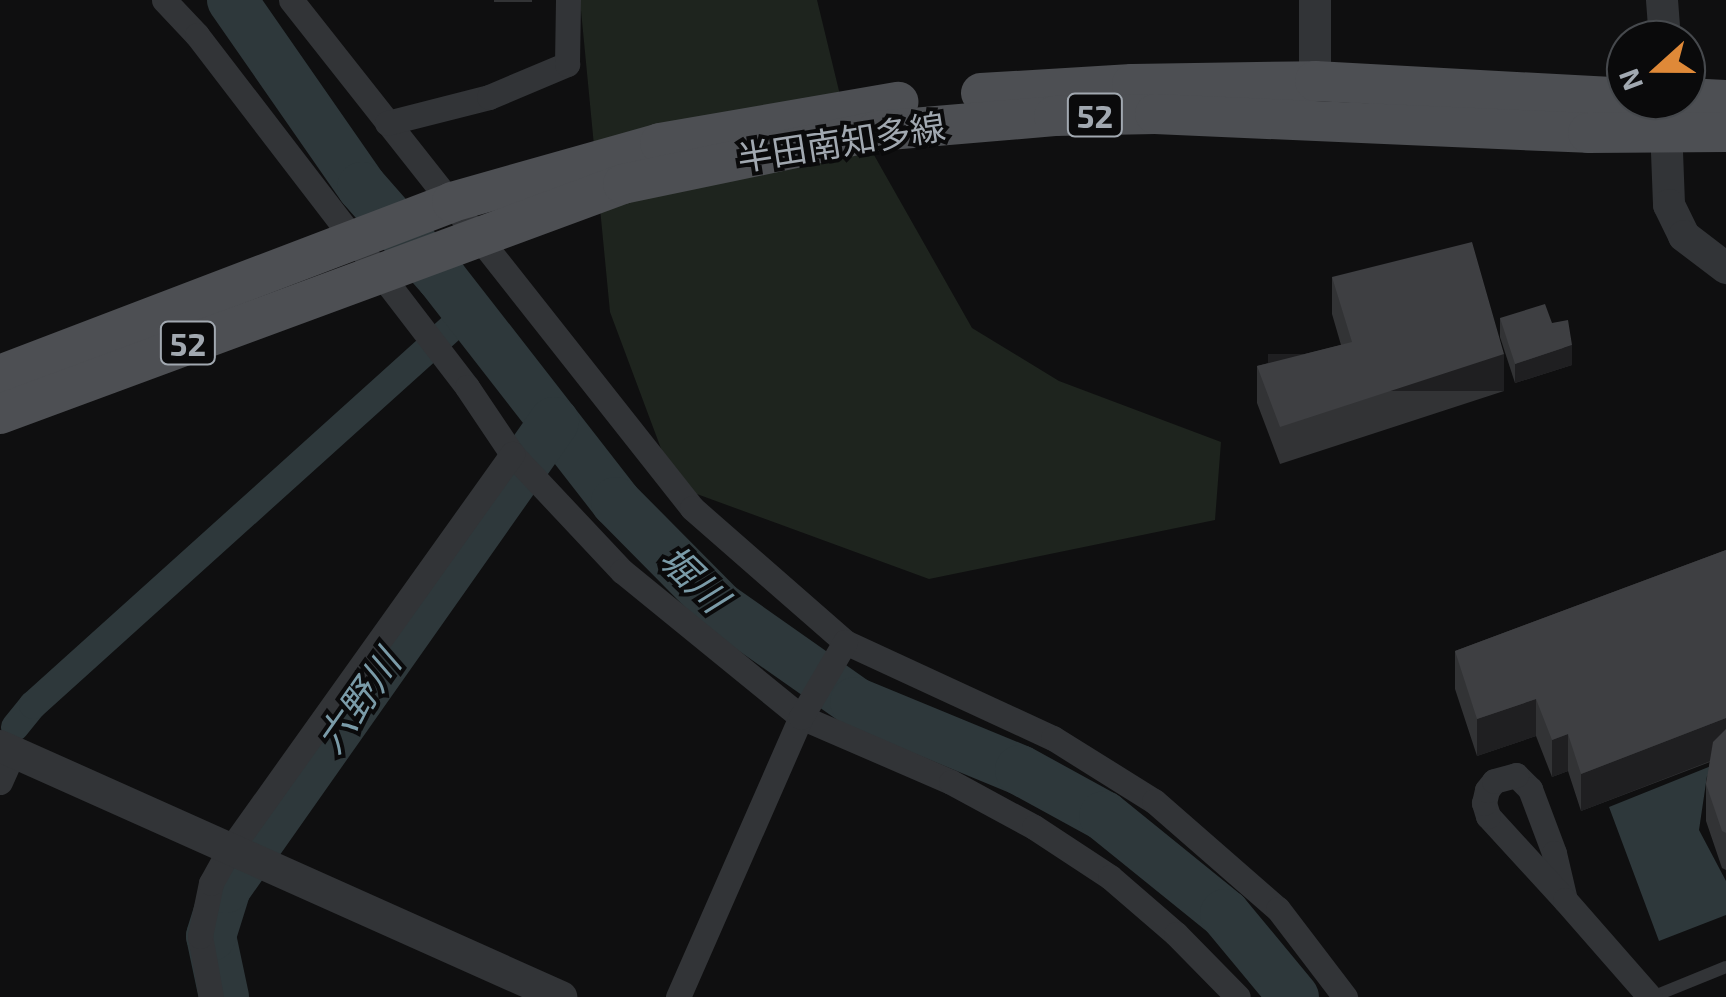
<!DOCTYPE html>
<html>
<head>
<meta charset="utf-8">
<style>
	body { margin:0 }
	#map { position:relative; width:1726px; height:997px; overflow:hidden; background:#0f0f10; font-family:"Exo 2","Noto Sans JP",sans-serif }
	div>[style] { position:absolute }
	.green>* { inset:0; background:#1e241e }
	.water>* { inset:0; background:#2e383b }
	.canal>* { height:28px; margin:-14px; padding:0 14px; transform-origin:14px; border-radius:14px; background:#2e383b }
	.river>* { height:50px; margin:-25px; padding:0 25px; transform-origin:25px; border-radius:25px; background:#2e383b }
	.service>* { height:12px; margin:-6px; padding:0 6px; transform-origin:6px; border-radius:6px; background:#323437 }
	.minor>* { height:25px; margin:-12.5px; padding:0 12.5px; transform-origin:12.5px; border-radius:12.5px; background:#323437 }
	.tertiary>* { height:32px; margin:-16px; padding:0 16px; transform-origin:16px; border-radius:16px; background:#323437 }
	.primary>* { height:40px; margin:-20px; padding:0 20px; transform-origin:20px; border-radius:20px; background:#4d4f53 }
	.wall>* { inset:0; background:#323335; transform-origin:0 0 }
	.shaded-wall>* { inset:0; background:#1f1f21; transform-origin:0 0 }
	.building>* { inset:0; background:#3e3f42 }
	span { translate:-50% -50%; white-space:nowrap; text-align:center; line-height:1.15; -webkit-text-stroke:8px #0a0a0b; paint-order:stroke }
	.shield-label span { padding:2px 8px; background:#0a0a0b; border:2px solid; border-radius:8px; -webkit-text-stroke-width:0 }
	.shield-label { font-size:32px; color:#a1a8b0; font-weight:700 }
	.street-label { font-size:35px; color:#a1a8b0 }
	.water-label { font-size:38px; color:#7a9ba8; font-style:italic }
	.north { position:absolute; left:1606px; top:20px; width:100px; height:100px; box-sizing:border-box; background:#0a0a0b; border:2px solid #46494d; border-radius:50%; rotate:249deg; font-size:28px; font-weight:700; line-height:40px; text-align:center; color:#a1a8b0 }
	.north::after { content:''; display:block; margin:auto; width:35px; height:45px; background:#df8938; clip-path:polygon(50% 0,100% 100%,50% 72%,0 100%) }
</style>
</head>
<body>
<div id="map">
	<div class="green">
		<div style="clip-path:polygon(580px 0,817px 0,840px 95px,972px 328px,1059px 381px,1221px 442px,1215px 520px,929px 579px,675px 486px,610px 312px)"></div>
	</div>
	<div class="water">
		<div style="clip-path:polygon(1726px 760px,1726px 768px,1707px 776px,1699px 830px,1726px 881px,1726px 915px,1659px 941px,1609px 807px)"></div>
	</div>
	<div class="canal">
		<div style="left:15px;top:727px;width:28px;rotate:-51deg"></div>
		<div style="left:33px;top:705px;width:587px;rotate:-42.03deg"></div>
	</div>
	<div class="river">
		<div style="left:232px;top:0;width:228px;rotate:55.2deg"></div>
		<div style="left:362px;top:187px;width:120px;rotate:48.7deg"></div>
		<div style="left:441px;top:277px;width:285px;rotate:52.1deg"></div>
		<div style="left:616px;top:502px;width:148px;rotate:45.3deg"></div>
		<div style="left:720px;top:607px;width:165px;rotate:35.1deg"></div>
		<div style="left:855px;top:702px;width:178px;rotate:22.4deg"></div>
		<div style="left:1020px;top:770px;width:96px;rotate:28.7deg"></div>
		<div style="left:1104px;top:816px;width:156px;rotate:39deg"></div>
		<div style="left:1225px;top:914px;width:108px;rotate:50.3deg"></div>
		<div style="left:224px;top:997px;width:62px;rotate:-102deg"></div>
		<div style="left:211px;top:936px;width:50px;rotate:-72.6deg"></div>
		<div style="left:226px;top:888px;width:570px;rotate:-54.86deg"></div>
	</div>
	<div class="service">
		<div style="left:1652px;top:997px;width:80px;rotate:-22.1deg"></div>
	</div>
	<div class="minor">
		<div style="left:164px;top:0;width:48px;rotate:46.7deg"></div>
		<div style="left:197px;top:35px;width:444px;rotate:52.5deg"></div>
		<div style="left:467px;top:387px;width:81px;rotate:56.1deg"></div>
		<div style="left:512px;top:454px;width:161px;rotate:46.8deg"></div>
		<div style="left:622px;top:571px;width:231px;rotate:39.2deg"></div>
		<div style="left:801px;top:717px;width:163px;rotate:23.4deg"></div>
		<div style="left:951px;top:782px;width:94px;rotate:28.5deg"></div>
		<div style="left:1034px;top:827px;width:91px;rotate:33.3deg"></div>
		<div style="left:1110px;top:877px;width:87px;rotate:40.8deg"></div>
		<div style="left:1176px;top:934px;width:88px;rotate:45.5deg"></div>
		<div style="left:291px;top:0;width:647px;rotate:51.71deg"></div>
		<div style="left:692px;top:508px;width:203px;rotate:41.2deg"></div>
		<div style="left:845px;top:642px;width:229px;rotate:24.8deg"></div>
		<div style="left:1053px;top:738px;width:119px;rotate:32deg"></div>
		<div style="left:1154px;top:801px;width:164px;rotate:41.1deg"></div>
		<div style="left:1278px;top:909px;width:111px;rotate:52.7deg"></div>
		<div style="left:387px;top:123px;width:105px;rotate:-14.3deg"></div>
		<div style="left:489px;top:97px;width:85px;rotate:-22.9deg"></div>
		<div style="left:567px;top:64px;width:64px;rotate:-89.1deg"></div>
		<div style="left:1516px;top:775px;width:20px;rotate:45deg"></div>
		<div style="left:1530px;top:789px;width:68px;rotate:69.4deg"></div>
		<div style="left:1554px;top:853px;width:48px;rotate:76.8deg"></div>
		<div style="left:1565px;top:900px;width:114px;rotate:-132.5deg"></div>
		<div style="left:1488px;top:816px;width:14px;rotate:-107deg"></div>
		<div style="left:1484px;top:803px;width:13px;rotate:-77deg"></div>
		<div style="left:1487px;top:790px;width:11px;rotate:-52deg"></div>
		<div style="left:1494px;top:781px;width:23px;rotate:-15deg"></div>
		<div style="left:0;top:782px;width:32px;rotate:-66deg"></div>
		<div style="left:1565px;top:900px;width:129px;rotate:48.8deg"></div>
		<div style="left:211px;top:997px;width:62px;rotate:-100.2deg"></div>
		<div style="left:200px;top:936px;width:54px;rotate:-78.3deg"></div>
		<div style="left:211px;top:883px;width:37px;rotate:-61deg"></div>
		<div style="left:229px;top:851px;width:488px;rotate:-54.5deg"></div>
		<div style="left:678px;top:997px;width:306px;rotate:-66.3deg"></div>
		<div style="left:801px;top:717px;width:87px;rotate:-59.6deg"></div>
	</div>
	<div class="tertiary">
		<div style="left:1662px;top:0;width:40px;rotate:85.7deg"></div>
		<div style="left:1315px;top:81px;width:81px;rotate:-90deg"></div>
		<div style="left:1665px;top:100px;width:105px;rotate:87.8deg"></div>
		<div style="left:1669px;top:205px;width:34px;rotate:64deg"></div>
		<div style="left:1684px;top:236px;width:53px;rotate:37.3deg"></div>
		<div style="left:0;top:746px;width:615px;rotate:24.1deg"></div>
	</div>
	<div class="primary">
		<div style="left:981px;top:93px;width:151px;rotate:-3.4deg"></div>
		<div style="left:1132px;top:84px;width:183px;rotate:-0.9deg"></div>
		<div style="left:1315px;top:81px;width:311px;rotate:3.1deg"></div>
		<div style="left:1686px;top:98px;width:40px;rotate:2.9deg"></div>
		<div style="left:0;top:375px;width:484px;rotate:-20.9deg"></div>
		<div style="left:452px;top:202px;width:216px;rotate:-15.8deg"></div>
		<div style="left:660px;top:143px;width:242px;rotate:-9.8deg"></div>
		<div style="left:0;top:414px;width:664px;rotate:-20.26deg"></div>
		<div style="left:623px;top:184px;width:259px;rotate:-11.8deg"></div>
		<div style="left:877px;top:131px;width:178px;rotate:-4.8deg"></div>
		<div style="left:1054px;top:116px;width:101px;rotate:-1.1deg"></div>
		<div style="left:1155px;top:114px;width:433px;rotate:2.5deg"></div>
		<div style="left:1588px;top:133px;width:138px;rotate:-0.4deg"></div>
	</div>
	<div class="wall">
		<div style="left:494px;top:0;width:38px;height:2px"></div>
		<div style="clip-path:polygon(1332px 277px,1504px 391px,1280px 464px,1257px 403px,1257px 366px,1341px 345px,1332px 314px)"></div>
		<div style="clip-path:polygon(1500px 318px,1552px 323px,1572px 365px,1515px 383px,1500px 337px)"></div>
		<div style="clip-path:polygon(1726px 550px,1726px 870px,1722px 868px,1706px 821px,1706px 784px,1710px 762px,1581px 811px,1568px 771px,1552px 777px,1536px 736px,1477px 756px,1455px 689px,1455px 651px)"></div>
	</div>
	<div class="shaded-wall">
		<div style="clip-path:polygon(1572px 345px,1572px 365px,1515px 383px,1515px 364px)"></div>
		<div style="left:1504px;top:354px;width:37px;height:236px;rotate:90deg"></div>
		<div style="clip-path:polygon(1536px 699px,1536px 736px,1477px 756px,1477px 719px)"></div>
		<div style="clip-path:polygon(1726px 718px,1726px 755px,1581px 811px,1581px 774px)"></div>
		<div style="clip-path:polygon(1568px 734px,1568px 771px,1552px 777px,1552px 740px)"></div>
	</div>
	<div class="building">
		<div style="clip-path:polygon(1472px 242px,1504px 354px,1280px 427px,1257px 366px,1352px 342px,1332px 277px)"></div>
		<div style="clip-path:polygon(1545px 304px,1552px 323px,1568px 320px,1572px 345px,1515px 364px,1500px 318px)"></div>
		<div style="clip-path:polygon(1726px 550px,1726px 718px,1581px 774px,1568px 734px,1552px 740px,1536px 699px,1477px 719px,1455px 651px)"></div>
		<div style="clip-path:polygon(1726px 729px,1726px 833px,1722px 831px,1706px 784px,1713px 742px)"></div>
	</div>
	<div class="shield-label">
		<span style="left:1095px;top:115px">52</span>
		<span style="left:188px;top:343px">52</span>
	</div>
	<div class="street-label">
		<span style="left:841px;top:141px;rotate:-9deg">半田南知多線</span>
	</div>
	<div class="water-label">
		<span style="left:694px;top:578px;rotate:44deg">堀川</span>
		<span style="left:358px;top:701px;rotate:-55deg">六野川</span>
	</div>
	<div class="north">N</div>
</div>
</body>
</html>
